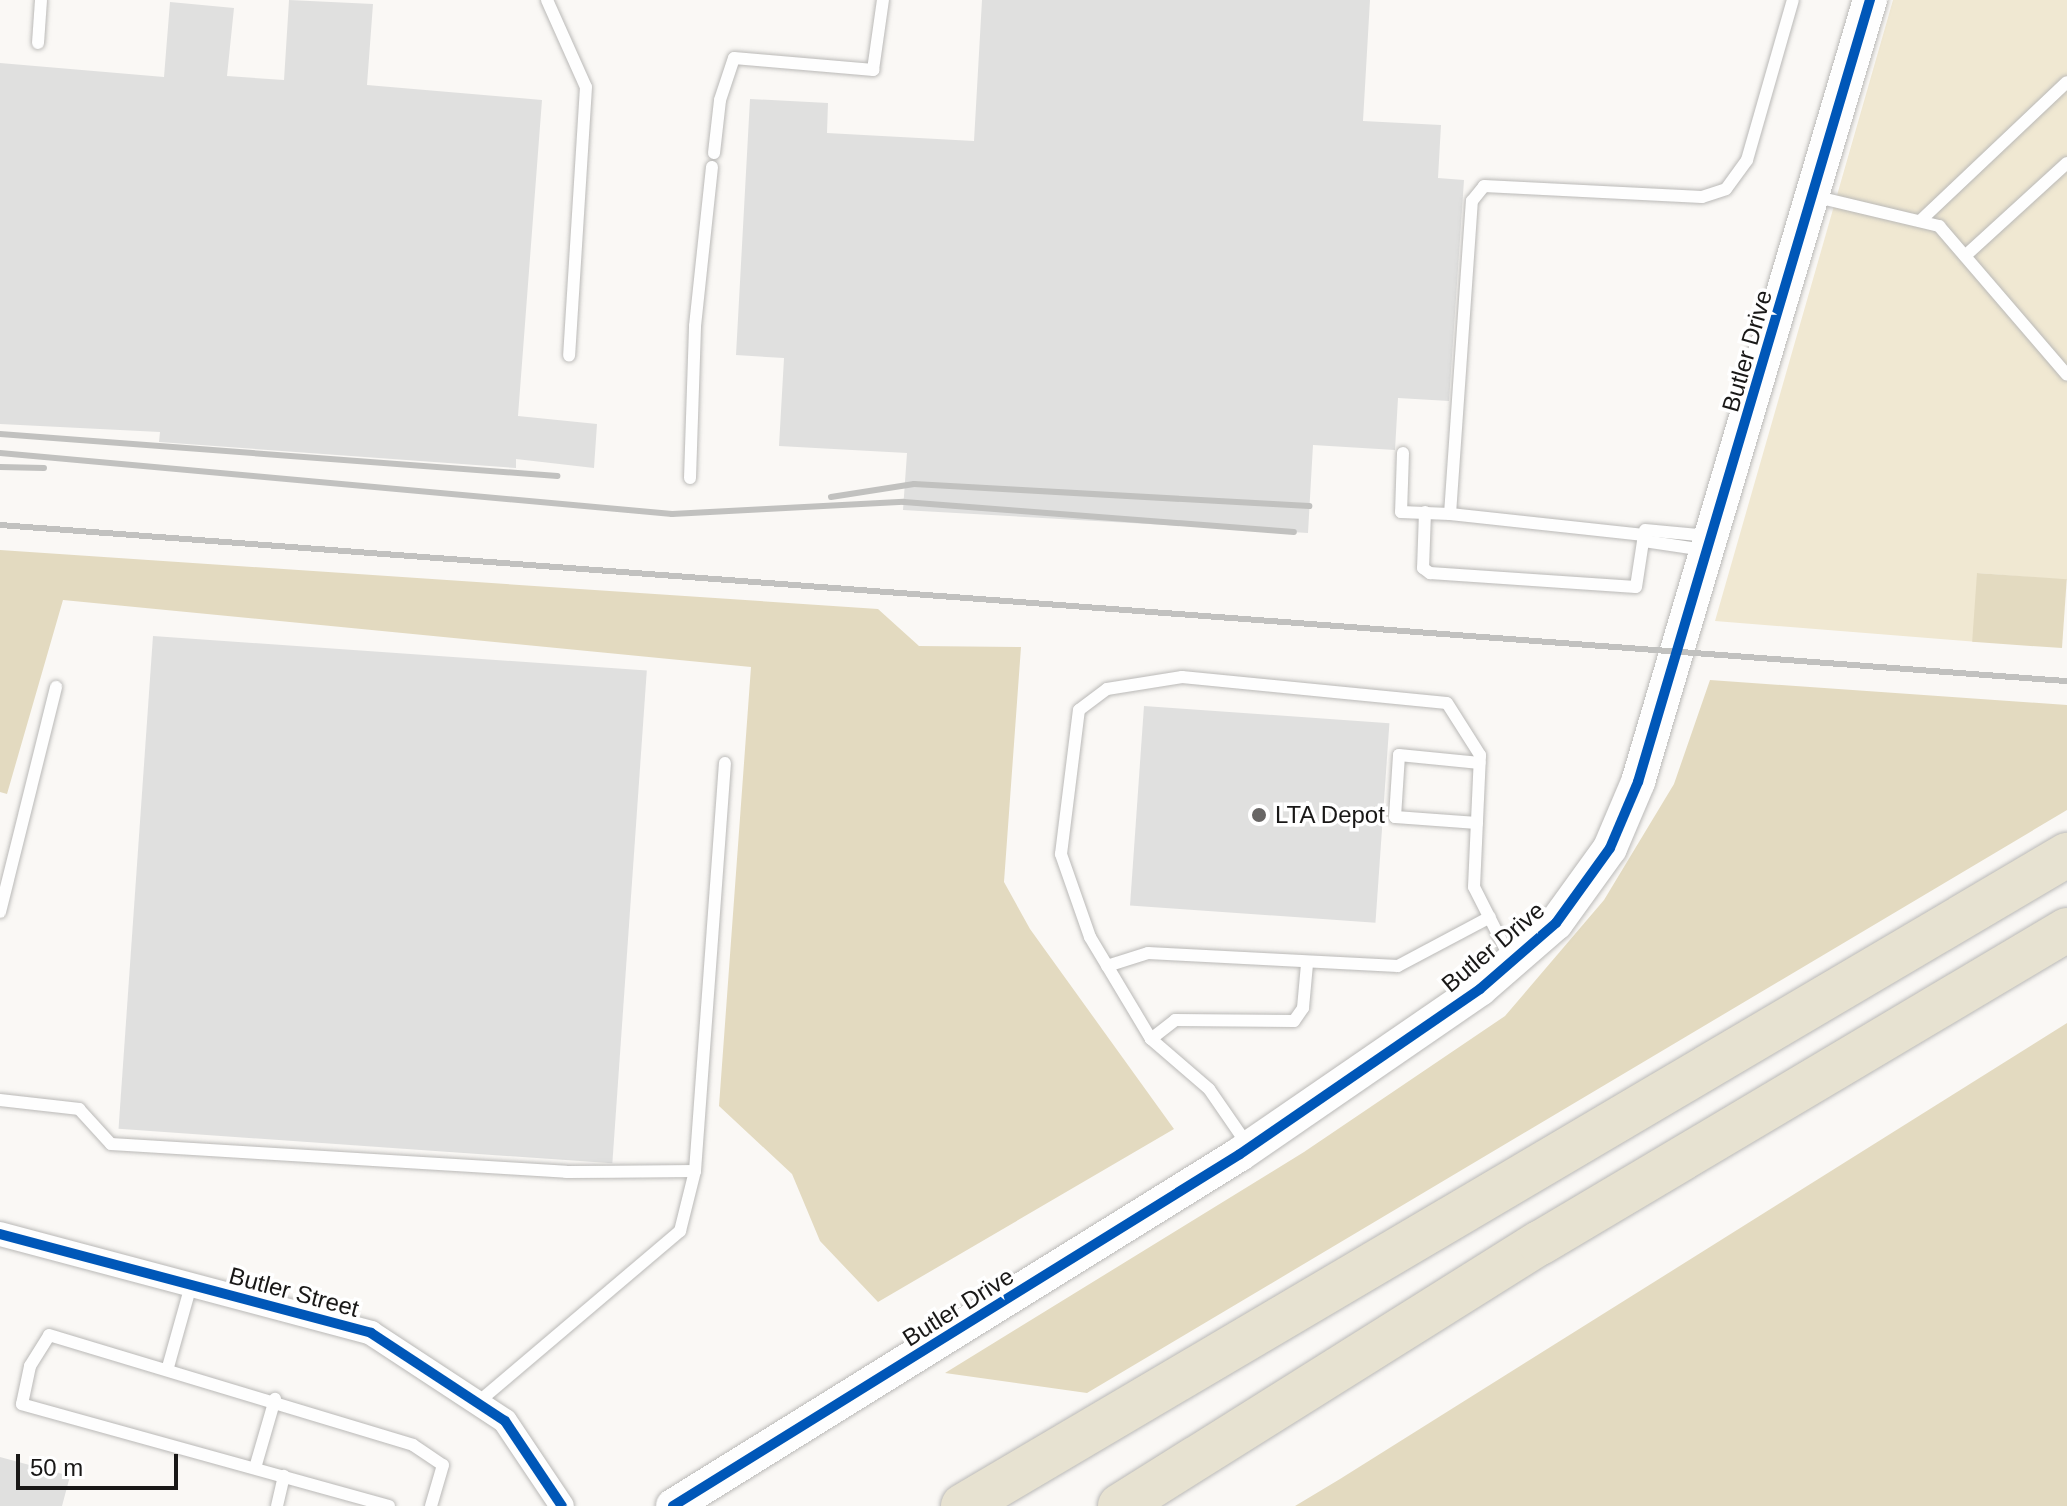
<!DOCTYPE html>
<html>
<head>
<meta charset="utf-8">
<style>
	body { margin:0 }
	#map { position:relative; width:2067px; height:1506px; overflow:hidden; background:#faf8f5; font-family:Arial,sans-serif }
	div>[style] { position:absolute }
	.green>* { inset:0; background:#f0e8d2 }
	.forest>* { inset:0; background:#e3dac0; transform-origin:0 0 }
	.building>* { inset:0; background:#e0e0df; transform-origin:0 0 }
	.roads { filter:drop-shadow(0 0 2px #bab9b7) drop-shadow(0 0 2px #bab9b7) }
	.lane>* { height:12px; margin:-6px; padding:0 6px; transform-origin:6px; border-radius:6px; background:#fefefe }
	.street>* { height:24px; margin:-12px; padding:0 12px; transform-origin:12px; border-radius:12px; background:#fefefe }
	.secondary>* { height:34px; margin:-17px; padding:0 17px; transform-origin:17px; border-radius:17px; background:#fefefe }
	.highway>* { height:44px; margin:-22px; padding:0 22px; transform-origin:22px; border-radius:22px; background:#e7e2d1 }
	.rail>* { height:6px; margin:-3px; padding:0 3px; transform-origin:3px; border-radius:3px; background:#c1c1bf }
	.cycleway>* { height:10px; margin:-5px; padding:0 5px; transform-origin:5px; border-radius:5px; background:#0057b8 }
	.dots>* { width:22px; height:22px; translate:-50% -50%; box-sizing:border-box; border:4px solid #fff; border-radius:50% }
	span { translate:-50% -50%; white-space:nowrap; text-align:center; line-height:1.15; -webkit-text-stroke:7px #fff; paint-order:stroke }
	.street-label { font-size:24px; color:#191817 }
	.poi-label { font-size:24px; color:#191817 }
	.left { translate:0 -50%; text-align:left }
	.scale { position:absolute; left:16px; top:1454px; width:162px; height:36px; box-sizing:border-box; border:4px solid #191817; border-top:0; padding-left:10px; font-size:24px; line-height:28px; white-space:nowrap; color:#191817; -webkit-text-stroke:6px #fff; paint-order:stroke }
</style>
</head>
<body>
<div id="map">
	<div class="green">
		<div style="clip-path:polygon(1893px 0,2067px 0,2067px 580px,1978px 573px,1978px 642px,1715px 621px)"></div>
	</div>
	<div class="forest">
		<div style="clip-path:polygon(0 550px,878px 609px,919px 646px,1021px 647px,1004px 882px,1030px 929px,1174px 1129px,878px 1302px,820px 1241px,792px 1174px,719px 1106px,751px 667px,63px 600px,7px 794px,0 792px)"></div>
		<div style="left:1977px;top:573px;width:90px;height:69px;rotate:4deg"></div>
		<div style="clip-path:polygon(1710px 680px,2067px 705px,2067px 810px,1087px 1393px,945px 1373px,1304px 1152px,1505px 1016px,1604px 900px,1674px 784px)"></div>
		<div style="clip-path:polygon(2067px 1023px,2067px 1506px,1295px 1506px,1340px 1479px)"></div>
	</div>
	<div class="building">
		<div style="clip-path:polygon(289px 0,373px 4px,367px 85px,542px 100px,518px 416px,597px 424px,594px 468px,516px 459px,516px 468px,159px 442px,160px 432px,0 424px,0 63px,164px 77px,170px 2px,234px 8px,227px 76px,284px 80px)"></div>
		<div style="clip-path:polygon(982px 0,1370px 0,1363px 121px,1441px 125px,1438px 178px,1464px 180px,1449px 401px,1398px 398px,1395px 450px,1313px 445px,1308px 533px,903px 510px,907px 453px,779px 446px,784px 358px,736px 355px,750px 99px,828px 103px,827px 133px,974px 141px)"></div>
		<div style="left:153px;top:636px;width:495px;height:494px;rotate:4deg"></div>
		<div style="left:1144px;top:706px;width:246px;height:200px;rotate:4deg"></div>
		<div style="clip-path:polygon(0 1457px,70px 1476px,62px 1506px,0 1506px)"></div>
	</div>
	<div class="roads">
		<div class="lane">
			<div style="left:547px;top:0;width:95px;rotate:65.9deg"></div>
			<div style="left:586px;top:87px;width:269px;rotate:93.6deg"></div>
			<div style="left:38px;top:43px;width:43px;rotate:-86deg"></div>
			<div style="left:714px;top:153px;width:53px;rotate:-83.5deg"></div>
			<div style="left:720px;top:100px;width:44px;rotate:-71.6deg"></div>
			<div style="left:734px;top:58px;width:140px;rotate:4.9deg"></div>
			<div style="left:873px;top:70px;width:71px;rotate:-81.9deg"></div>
			<div style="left:1813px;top:196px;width:130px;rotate:13.4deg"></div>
			<div style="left:1939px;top:226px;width:196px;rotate:49.3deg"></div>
			<div style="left:1920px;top:221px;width:202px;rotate:-43.4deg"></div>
			<div style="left:1965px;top:256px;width:138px;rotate:-42.4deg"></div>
			<div style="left:1403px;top:453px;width:59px;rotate:91.9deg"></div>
			<div style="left:1401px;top:512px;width:49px;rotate:2.3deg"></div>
			<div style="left:690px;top:478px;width:152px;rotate:-88.1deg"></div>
			<div style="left:695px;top:326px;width:160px;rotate:-83.9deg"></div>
			<div style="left:1425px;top:512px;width:56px;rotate:92deg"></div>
			<div style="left:1423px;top:568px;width:9px;rotate:36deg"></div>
			<div style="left:1430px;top:573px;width:206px;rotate:3.9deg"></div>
			<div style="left:1636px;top:587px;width:53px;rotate:-81.3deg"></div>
			<div style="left:1644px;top:535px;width:195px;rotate:-173.8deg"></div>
			<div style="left:1450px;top:514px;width:314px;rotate:-86deg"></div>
			<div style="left:1472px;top:201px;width:19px;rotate:-51deg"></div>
			<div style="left:1484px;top:186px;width:218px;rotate:2.9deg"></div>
			<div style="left:1702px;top:197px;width:25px;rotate:-18deg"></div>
			<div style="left:1726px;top:189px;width:36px;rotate:-54deg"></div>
			<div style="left:1747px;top:160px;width:166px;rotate:-74deg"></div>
			<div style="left:1645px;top:530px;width:64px;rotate:5.4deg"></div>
			<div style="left:1644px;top:541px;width:61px;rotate:8.5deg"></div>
			<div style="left:1477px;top:823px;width:82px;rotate:-175.8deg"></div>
			<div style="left:1395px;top:817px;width:62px;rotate:-86.3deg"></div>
			<div style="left:1399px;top:755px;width:81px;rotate:5.6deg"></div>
			<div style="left:0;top:912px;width:232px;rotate:-76deg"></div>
			<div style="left:1107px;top:966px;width:43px;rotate:-17.6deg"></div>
			<div style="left:1148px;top:953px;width:250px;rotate:3deg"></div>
			<div style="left:1398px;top:966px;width:104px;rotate:-28deg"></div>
			<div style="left:1151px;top:1039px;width:31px;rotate:-38deg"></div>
			<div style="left:1175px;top:1020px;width:119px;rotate:0.5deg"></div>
			<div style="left:1294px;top:1021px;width:16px;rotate:-55deg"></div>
			<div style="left:1303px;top:1008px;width:44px;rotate:-84.8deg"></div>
			<div style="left:0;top:1100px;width:80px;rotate:6.5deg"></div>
			<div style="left:79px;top:1109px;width:47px;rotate:47.6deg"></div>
			<div style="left:111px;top:1144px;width:456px;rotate:3.5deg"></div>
			<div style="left:566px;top:1172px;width:129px;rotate:-0.4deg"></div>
			<div style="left:695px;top:1171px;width:62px;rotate:104deg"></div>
			<div style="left:680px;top:1231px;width:266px;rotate:139.7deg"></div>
			<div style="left:1249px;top:1147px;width:70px;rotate:-124.6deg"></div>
			<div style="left:1209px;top:1089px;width:77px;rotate:-139.2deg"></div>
			<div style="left:1151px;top:1039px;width:119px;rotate:-120.9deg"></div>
			<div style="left:1090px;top:937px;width:88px;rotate:-109.3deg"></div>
			<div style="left:1061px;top:854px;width:145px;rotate:-82.9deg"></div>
			<div style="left:1079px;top:710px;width:35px;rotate:-37deg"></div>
			<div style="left:1107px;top:689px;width:76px;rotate:-9.1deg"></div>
			<div style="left:1182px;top:677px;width:266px;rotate:5.6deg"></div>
			<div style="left:1447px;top:703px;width:62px;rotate:57.6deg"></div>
			<div style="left:1480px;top:755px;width:132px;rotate:92.6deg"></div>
			<div style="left:1474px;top:887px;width:80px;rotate:63.1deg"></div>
			<div style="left:695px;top:1171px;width:409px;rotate:-85.8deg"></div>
			<div style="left:168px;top:1367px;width:85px;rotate:-74.3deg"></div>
			<div style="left:255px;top:1468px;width:72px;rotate:-73.8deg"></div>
			<div style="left:277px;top:1506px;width:31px;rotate:-77deg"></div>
			<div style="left:389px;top:1506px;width:381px;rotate:-164.5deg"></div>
			<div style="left:22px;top:1404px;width:39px;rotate:-78deg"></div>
			<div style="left:30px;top:1366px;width:36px;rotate:-58deg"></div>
			<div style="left:49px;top:1335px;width:380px;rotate:16.8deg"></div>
			<div style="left:413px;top:1445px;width:36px;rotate:34deg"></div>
			<div style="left:443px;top:1465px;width:43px;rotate:106.3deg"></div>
		</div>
		<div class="street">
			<div style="left:0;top:1234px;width:384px;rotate:14.9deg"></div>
			<div style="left:371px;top:1333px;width:160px;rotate:33.3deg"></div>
			<div style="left:505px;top:1421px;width:102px;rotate:56.2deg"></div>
		</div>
		<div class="secondary">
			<div style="left:673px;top:1506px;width:667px;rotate:-31.83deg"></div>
			<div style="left:1240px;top:1154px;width:291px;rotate:-34.5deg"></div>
			<div style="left:1480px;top:989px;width:101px;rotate:-41deg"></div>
			<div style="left:1556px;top:923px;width:92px;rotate:-54.2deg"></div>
			<div style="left:1610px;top:848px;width:72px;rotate:-67deg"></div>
			<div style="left:1638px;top:782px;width:816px;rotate:-73.48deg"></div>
		</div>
		<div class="highway">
			<div style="left:963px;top:1506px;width:1282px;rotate:-30.53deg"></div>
			<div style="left:1120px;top:1506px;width:496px;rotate:-32.1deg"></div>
			<div style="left:1540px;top:1243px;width:613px;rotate:-30.71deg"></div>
		</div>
	</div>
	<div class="rail">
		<div style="left:0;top:434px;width:559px;rotate:4.31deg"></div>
		<div style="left:0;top:453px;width:675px;rotate:5.19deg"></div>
		<div style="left:672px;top:514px;width:232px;rotate:-3deg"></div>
		<div style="left:904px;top:502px;width:391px;rotate:4.4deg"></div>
		<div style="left:0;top:467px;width:44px;rotate:1.3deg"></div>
		<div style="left:831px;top:497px;width:84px;rotate:-8.9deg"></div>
		<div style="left:914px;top:484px;width:396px;rotate:3.2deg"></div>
		<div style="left:0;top:525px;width:2073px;rotate:4.32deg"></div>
	</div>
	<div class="cycleway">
		<div style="left:0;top:1234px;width:384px;rotate:14.9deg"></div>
		<div style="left:371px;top:1333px;width:160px;rotate:33.3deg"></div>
		<div style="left:505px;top:1421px;width:102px;rotate:56.2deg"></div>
		<div style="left:673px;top:1506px;width:667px;rotate:-31.83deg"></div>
		<div style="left:1240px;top:1154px;width:291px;rotate:-34.5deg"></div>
		<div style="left:1480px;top:989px;width:101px;rotate:-41deg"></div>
		<div style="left:1556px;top:923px;width:92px;rotate:-54.2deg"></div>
		<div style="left:1610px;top:848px;width:72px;rotate:-67deg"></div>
		<div style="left:1638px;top:782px;width:816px;rotate:-73.48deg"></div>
	</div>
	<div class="dots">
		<div style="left:1259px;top:815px;background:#686665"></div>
	</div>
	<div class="street-label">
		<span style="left:1747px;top:351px;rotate:-74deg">Butler Drive</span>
		<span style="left:1493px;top:947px;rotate:-40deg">Butler Drive</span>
		<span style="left:294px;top:1292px;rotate:15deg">Butler Street</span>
		<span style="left:958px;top:1307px;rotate:-32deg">Butler Drive</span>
	</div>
	<div class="poi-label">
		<span class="left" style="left:1275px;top:815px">LTA Depot</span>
	</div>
	<div class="scale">50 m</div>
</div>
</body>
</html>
